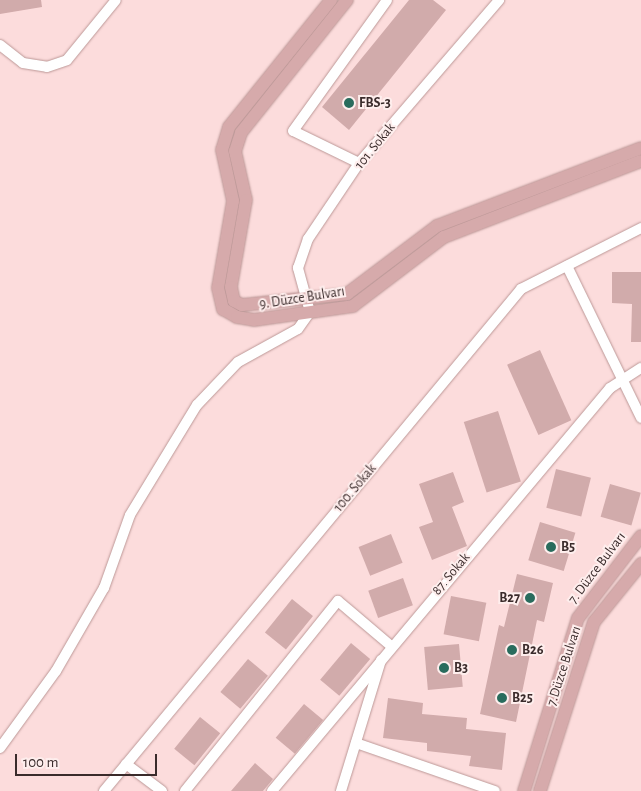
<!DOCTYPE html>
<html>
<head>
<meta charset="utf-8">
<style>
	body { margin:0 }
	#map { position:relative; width:641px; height:791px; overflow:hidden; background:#fcdcdc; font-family:"Alegreya Sans",sans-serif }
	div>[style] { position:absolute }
	.building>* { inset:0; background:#d1abab; transform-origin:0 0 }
	.roads { filter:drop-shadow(0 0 1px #bc9897) drop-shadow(0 0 1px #bc9897) }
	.minor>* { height:10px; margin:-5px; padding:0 5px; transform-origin:5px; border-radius:5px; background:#fff }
	.major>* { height:12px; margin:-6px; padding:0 6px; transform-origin:6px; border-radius:6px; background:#d6aaab }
	.dots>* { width:14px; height:14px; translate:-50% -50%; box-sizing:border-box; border:2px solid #feeeed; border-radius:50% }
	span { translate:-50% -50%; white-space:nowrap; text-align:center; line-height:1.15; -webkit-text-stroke:4px #feeeed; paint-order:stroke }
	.poi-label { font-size:14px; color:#3a2b2b; font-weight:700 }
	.left { translate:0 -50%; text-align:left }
	.right { translate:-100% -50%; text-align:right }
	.street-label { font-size:14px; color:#3a2b2b }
	.scale { position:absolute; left:15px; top:754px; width:142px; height:22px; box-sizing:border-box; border:2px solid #3a2b2b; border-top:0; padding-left:6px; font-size:15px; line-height:18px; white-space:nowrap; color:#3a2b2b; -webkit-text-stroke:4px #feeeed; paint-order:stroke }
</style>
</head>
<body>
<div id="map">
	<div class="building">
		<div style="clip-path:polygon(0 0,41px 0,42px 7px,0 14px)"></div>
		<div style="clip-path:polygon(409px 0,433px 0,446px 10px,349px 130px,322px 107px)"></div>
		<div style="clip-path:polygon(612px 272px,641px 272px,641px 342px,631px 342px,632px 304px,612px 303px)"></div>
		<div style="left:540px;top:350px;width:77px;height:36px;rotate:66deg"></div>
		<div style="left:498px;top:411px;width:74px;height:36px;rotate:72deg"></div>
		<div style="left:556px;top:469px;width:36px;height:40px;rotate:14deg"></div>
		<div style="clip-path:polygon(453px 472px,464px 502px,452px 507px,467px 546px,432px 560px,419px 527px,433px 522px,419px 484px)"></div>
		<div style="left:610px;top:484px;width:32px;height:34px;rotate:16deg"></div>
		<div style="left:540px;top:522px;width:37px;height:40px;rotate:17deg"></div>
		<div style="left:391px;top:534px;width:31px;height:35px;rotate:68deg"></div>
		<div style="clip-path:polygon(517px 574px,553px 583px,544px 622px,537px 620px,516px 722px,480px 714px,499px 625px,504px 627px)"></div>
		<div style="left:403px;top:578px;width:29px;height:37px;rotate:70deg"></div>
		<div style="left:451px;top:596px;width:36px;height:39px;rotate:11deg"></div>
		<div style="left:292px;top:599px;width:27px;height:43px;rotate:39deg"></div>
		<div style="left:351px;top:643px;width:25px;height:48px;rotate:40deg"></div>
		<div style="left:459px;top:644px;width:43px;height:35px;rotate:85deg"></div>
		<div style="left:248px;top:659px;width:26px;height:43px;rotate:40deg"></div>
		<div style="clip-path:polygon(388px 698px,423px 703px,422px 714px,467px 718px,466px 729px,506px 733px,502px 770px,469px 766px,471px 756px,427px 751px,427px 743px,383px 738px)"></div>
		<div style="left:304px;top:704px;width:25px;height:44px;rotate:40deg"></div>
		<div style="left:200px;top:717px;width:26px;height:41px;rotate:39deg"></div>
		<div style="clip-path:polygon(255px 763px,273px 779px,263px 791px,231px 791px)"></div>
	</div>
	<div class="roads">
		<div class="minor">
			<div style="left:0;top:45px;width:29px;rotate:38deg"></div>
			<div style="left:23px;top:63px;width:24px;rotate:9deg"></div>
			<div style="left:47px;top:67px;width:21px;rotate:-19deg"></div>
			<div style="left:67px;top:60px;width:77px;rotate:-50.8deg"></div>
			<div style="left:359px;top:163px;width:73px;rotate:-154.1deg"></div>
			<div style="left:293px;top:131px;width:161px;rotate:-54.3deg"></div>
			<div style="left:567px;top:266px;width:169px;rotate:64deg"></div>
			<div style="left:356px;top:743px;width:147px;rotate:19.1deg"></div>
			<div style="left:0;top:748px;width:95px;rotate:-54deg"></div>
			<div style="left:56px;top:671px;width:96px;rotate:-60deg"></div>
			<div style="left:104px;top:588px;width:77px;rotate:-70.4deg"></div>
			<div style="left:130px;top:515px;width:129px;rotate:-58.7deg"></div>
			<div style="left:197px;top:405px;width:59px;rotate:-46.4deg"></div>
			<div style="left:238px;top:362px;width:68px;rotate:-28.8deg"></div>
			<div style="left:298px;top:329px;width:21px;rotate:-55deg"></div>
			<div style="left:310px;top:312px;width:46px;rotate:-105.3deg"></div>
			<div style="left:298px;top:268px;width:31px;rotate:-71deg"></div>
			<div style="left:308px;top:239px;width:92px;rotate:-56.1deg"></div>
			<div style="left:359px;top:163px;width:215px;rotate:-49.3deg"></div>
			<div style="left:126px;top:764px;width:45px;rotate:36.9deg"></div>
			<div style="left:104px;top:791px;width:653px;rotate:-50.28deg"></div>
			<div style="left:521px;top:289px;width:135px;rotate:-26.9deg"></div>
			<div style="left:185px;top:791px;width:244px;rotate:-51.2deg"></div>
			<div style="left:338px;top:601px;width:70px;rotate:40.3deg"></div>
			<div style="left:272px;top:791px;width:526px;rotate:-50.01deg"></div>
			<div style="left:610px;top:388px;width:37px;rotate:-33deg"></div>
			<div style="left:341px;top:791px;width:137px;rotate:-73deg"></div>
		</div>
		<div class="major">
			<div style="left:331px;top:0;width:163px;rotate:128.8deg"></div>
			<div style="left:229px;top:127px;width:24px;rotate:107deg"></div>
			<div style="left:222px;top:150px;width:52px;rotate:77.8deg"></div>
			<div style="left:233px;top:201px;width:88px;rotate:99.8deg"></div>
			<div style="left:218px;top:288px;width:22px;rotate:77deg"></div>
			<div style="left:223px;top:309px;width:16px;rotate:30deg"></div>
			<div style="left:237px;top:317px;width:17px;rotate:10deg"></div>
			<div style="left:254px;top:320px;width:100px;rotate:-8deg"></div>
			<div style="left:353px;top:306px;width:114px;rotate:-37.2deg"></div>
			<div style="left:444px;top:237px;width:211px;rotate:-21.1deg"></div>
			<div style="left:347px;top:0;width:170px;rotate:128.6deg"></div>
			<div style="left:241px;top:133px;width:19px;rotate:108deg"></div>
			<div style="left:235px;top:151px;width:50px;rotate:77.3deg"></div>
			<div style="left:246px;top:200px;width:88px;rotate:99.8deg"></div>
			<div style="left:231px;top:287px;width:14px;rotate:78deg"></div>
			<div style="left:234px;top:301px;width:9px;rotate:27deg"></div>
			<div style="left:242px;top:305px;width:106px;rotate:-6deg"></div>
			<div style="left:347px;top:294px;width:113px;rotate:-37.1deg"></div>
			<div style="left:437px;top:226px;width:218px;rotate:-20.9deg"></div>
			<div style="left:524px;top:791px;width:181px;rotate:-72.7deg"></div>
			<div style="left:578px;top:618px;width:103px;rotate:-52.5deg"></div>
			<div style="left:540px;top:791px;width:177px;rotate:-72.3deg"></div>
			<div style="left:594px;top:622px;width:75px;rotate:-51deg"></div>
		</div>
	</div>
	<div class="dots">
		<div style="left:349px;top:103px;background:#296c5d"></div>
		<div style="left:551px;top:547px;background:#296c5d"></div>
		<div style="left:530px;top:598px;background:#296c5d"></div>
		<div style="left:512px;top:650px;background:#296c5d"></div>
		<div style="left:444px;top:668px;background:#296c5d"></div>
		<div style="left:502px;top:698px;background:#296c5d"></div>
	</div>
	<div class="poi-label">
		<span class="left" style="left:359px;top:103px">FBS-3</span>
		<span class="left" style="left:561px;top:547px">B5</span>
		<span class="right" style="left:520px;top:598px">B27</span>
		<span class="left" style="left:522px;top:650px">B26</span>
		<span class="left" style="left:454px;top:668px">B3</span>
		<span class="left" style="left:512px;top:698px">B25</span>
	</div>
	<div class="street-label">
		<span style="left:375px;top:146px;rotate:-51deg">101. Sokak</span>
		<span style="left:302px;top:298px;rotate:-9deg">9. Düzce Bulvarı</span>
		<span style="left:355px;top:488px;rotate:-50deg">100. Sokak</span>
		<span style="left:597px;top:568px;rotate:-53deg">7. Düzce Bulvarı</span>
		<span style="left:451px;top:574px;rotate:-50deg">87. Sokak</span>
		<span style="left:564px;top:666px;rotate:-72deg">7.Düzce Bulvarı</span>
	</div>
	<div class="scale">100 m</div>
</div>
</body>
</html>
